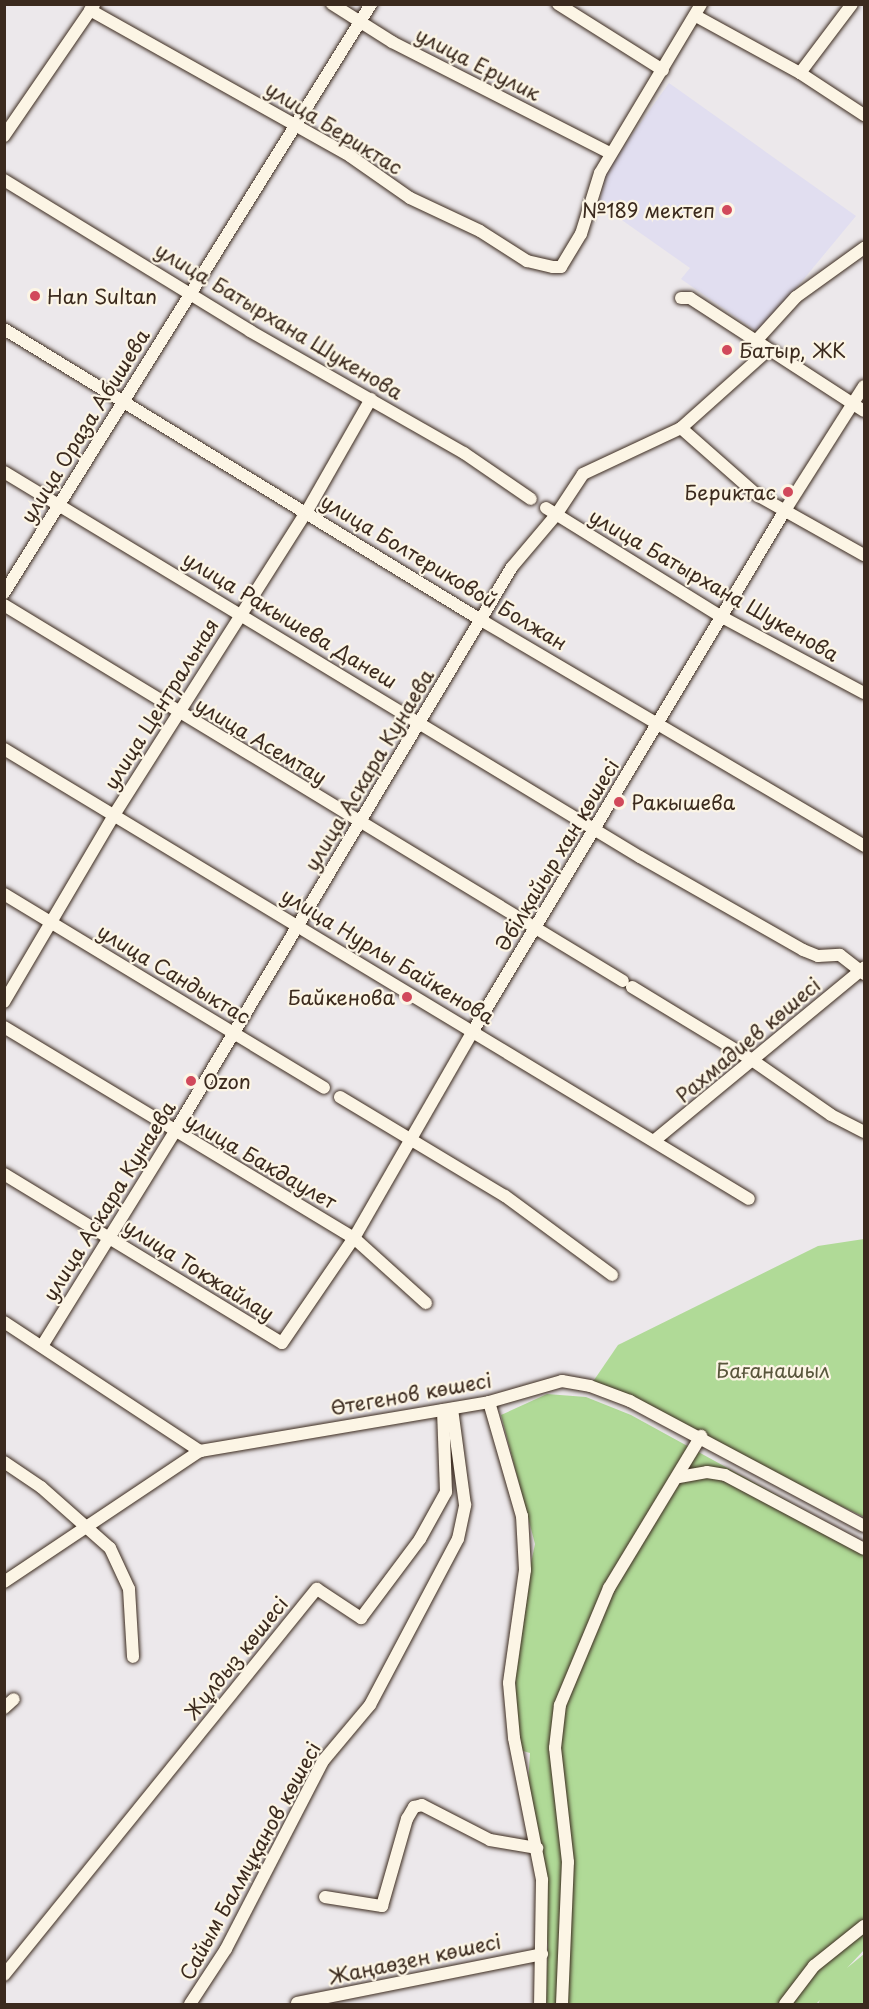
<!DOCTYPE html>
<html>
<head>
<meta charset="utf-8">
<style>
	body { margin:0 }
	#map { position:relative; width:869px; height:2009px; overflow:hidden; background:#ece8eb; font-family:"Playpen Sans",sans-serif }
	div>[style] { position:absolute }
	.built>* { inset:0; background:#e1def0 }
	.green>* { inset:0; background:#b0da97 }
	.roads { filter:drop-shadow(0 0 2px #3b2a1e) drop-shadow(0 0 2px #3b2a1e) }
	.minor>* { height:12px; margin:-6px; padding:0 6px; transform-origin:6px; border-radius:6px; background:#fcf5e5 }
	.dots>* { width:16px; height:16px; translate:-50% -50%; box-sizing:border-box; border:3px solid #fcf5e5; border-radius:50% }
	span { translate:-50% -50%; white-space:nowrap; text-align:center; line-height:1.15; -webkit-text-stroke:4.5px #fcf5e5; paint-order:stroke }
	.street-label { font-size:20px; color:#3b2a1e }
	.poi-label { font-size:20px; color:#3b2a1e }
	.right { translate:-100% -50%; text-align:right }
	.left { translate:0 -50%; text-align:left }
	.park-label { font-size:20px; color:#58563c }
	.frame { position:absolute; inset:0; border:6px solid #3b2a1e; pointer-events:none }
</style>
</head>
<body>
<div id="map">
	<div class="built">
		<div style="clip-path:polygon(669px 83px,856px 216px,759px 333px,681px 279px,690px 268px,599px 204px,607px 170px)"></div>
	</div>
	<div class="green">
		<div style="clip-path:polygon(864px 1239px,864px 1517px,590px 1386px,618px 1345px,818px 1246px)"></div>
		<div style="clip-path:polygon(547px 1394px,586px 1397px,631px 1415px,864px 1543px,864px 1950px,847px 1968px,864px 1954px,864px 2004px,818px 2004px,820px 2000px,816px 2004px,546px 2004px,548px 1945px,527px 1802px,530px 1753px,516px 1749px,515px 1639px,535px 1544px,501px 1415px)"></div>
	</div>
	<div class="roads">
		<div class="minor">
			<div style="left:332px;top:4px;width:71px;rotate:32.3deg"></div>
			<div style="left:392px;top:42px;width:245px;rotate:27deg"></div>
			<div style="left:558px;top:4px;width:124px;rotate:32.2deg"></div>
			<div style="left:90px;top:10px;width:298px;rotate:29.3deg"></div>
			<div style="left:350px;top:156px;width:73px;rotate:35deg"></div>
			<div style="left:410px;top:198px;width:77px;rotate:25.2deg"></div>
			<div style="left:480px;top:231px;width:56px;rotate:32.6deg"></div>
			<div style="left:527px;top:261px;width:27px;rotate:13deg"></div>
			<div style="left:553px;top:267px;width:8px"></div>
			<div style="left:561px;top:267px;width:39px;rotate:-59deg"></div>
			<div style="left:581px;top:234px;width:64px;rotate:-72.7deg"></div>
			<div style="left:600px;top:173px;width:197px;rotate:-59.1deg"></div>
			<div style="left:696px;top:16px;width:119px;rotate:28.7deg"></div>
			<div style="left:800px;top:73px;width:77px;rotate:33.3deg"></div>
			<div style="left:800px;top:73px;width:86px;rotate:-53deg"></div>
			<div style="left:4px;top:136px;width:159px;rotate:-55.5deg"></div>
			<div style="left:4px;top:180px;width:289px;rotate:31.5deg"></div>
			<div style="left:250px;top:331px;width:246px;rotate:29.7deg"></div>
			<div style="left:464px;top:453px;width:81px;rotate:34.5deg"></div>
			<div style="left:681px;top:298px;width:9px"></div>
			<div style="left:690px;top:298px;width:207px;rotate:33deg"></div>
			<div style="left:4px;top:329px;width:559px;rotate:31.39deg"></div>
			<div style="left:481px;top:620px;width:445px;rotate:30.5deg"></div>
			<div style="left:755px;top:342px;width:61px;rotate:-47.7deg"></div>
			<div style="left:796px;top:297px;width:84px;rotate:-35.8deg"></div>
			<div style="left:681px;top:428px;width:101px;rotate:41.4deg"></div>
			<div style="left:757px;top:495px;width:123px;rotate:29.3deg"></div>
			<div style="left:4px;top:472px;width:743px;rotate:31.19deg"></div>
			<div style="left:640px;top:857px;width:188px;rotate:29.7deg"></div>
			<div style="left:803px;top:950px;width:16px;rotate:22deg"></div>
			<div style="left:818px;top:956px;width:22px;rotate:-3deg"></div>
			<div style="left:840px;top:955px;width:31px;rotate:38deg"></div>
			<div style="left:546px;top:508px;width:207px;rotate:31.8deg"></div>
			<div style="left:722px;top:617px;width:161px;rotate:28.2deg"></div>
			<div style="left:4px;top:593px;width:694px;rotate:-58.07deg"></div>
			<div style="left:4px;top:605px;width:724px;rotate:31.28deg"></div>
			<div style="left:4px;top:749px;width:870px;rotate:31.13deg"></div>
			<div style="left:4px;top:894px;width:374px;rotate:31.2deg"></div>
			<div style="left:632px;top:987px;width:140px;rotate:31.3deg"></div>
			<div style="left:752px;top:1060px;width:96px;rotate:34.8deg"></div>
			<div style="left:831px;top:1115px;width:37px;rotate:27deg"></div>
			<div style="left:4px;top:1002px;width:217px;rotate:-59.5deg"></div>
			<div style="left:114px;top:815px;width:360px;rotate:-57.6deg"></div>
			<div style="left:307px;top:511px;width:129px;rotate:-60.3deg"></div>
			<div style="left:4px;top:1027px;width:409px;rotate:31.1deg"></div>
			<div style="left:354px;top:1238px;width:97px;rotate:42.1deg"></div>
			<div style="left:340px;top:1097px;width:192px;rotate:31deg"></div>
			<div style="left:505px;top:1196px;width:133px;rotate:36.4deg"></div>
			<div style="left:655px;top:1140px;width:271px;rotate:-39.5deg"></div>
			<div style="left:4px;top:1174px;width:325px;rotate:31.3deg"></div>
			<div style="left:282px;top:1343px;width:127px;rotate:-55.6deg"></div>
			<div style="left:354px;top:1238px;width:239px;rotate:-60.1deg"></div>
			<div style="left:473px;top:1031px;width:605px;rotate:-59.07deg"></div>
			<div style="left:784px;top:512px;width:149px;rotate:-57.6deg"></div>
			<div style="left:4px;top:1322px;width:235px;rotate:33.4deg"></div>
			<div style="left:42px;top:1346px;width:251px;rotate:-58.2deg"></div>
			<div style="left:174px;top:1133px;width:659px;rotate:-59.16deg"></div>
			<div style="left:512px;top:567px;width:68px;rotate:-49.8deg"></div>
			<div style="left:556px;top:515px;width:49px;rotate:-56.6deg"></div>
			<div style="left:583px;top:474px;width:108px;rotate:-25.1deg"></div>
			<div style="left:681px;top:428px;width:115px;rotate:-41.8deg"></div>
			<div style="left:489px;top:1402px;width:119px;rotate:73.9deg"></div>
			<div style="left:522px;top:1516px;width:54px;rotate:86.8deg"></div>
			<div style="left:525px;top:1570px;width:114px;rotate:98.1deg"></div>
			<div style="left:509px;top:1683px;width:55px;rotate:84.8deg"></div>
			<div style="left:514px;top:1738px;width:145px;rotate:78.8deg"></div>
			<div style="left:542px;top:1880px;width:124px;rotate:90.9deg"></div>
			<div style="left:4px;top:1462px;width:45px;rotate:34deg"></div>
			<div style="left:41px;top:1487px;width:92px;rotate:41.5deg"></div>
			<div style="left:110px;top:1548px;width:45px;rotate:65.1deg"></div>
			<div style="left:129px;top:1589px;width:68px;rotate:86.6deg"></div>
			<div style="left:679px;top:1477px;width:28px;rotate:-10deg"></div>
			<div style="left:707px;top:1472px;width:18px;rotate:9deg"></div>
			<div style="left:725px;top:1475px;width:157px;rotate:28deg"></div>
			<div style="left:4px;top:1582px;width:236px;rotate:-33.8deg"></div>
			<div style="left:200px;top:1451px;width:293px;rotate:-9.6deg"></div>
			<div style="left:489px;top:1402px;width:76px;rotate:-16deg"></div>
			<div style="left:562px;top:1381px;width:28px;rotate:10deg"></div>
			<div style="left:590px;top:1386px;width:43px;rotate:20.6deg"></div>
			<div style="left:630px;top:1401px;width:265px;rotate:28.1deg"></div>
			<div style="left:4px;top:1708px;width:13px;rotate:-42deg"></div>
			<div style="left:325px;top:1897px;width:58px;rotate:9deg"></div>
			<div style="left:382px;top:1906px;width:91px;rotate:-74deg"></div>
			<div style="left:407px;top:1819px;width:14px;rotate:-60deg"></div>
			<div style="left:414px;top:1807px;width:8px;rotate:-14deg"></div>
			<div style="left:422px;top:1805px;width:76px;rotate:27.2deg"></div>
			<div style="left:490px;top:1840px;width:48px;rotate:9.7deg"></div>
			<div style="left:4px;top:1975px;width:497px;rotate:-51deg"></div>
			<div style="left:317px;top:1589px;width:53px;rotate:33.4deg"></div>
			<div style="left:361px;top:1618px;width:99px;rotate:-53.2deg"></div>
			<div style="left:420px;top:1539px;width:54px;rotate:-61deg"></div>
			<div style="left:446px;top:1492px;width:82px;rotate:-92.1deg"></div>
			<div style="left:297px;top:2003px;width:250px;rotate:-11.3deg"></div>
			<div style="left:190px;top:2004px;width:66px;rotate:-56.8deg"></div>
			<div style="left:226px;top:1949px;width:212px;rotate:-62.7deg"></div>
			<div style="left:323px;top:1761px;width:73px;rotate:-50deg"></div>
			<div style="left:370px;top:1705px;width:188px;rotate:-62.1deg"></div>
			<div style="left:458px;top:1539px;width:35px;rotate:-78deg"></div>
			<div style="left:465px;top:1505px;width:97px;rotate:-97.7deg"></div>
			<div style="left:562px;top:2004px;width:142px;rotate:-87.6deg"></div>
			<div style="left:568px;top:1862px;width:115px;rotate:-96.5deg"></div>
			<div style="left:555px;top:1748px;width:43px;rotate:-83.4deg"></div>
			<div style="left:560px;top:1705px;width:127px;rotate:-67.3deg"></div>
			<div style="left:609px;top:1588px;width:178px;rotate:-58.8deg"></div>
			<div style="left:785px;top:2004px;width:48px;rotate:-52.7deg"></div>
			<div style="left:814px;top:1966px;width:64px;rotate:-38.7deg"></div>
		</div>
	</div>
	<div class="dots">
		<div style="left:727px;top:210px;background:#d1495b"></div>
		<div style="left:35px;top:296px;background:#d1495b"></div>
		<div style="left:727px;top:350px;background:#d1495b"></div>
		<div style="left:788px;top:492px;background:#d1495b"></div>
		<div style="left:619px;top:802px;background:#d1495b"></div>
		<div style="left:407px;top:997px;background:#d1495b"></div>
		<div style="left:191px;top:1081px;background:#d1495b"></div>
	</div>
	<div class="street-label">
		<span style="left:478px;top:64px;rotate:27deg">улица Ерулик</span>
		<span style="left:334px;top:128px;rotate:32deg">улица Бериктас</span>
		<span style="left:279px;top:321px;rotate:31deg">улица Батырхана Шукенова</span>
		<span style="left:85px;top:426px;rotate:-58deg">улица Ораза Абишева</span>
		<span style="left:444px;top:572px;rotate:31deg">улица Болтериковой Болжан</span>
		<span style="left:714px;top:585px;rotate:30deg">улица Батырхана Шукенова</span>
		<span style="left:290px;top:620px;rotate:31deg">улица Ракышева Данеш</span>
		<span style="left:161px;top:704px;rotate:-58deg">улица Центральная</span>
		<span style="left:261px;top:741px;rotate:31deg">улица Асемтау</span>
		<span style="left:369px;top:770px;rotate:-59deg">улица Аскара Кунаева</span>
		<span style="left:557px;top:855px;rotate:-59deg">Әбілқайыр хан көшесі</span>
		<span style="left:388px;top:956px;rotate:31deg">улица Нурлы Байкенова</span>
		<span style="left:174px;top:974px;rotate:31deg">улица Сандыктас</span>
		<span style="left:748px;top:1040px;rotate:-40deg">Рахмадиев көшесі</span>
		<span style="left:261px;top:1161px;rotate:30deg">улица Бакдаулет</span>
		<span style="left:109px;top:1201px;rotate:-58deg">улица Аскара Кунаева</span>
		<span style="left:199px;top:1270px;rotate:32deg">улица Токжайлау</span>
		<span style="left:411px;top:1394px;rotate:-10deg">Өтегенов көшесі</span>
		<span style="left:236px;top:1658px;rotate:-51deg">Жұлдыз көшесі</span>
		<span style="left:250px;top:1861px;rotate:-61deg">Сайым Балмұқанов көшесі</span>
		<span style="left:415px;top:1959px;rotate:-12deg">Жаңаөзен көшесі</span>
	</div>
	<div class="poi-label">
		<span class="right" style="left:715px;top:210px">№189 мектеп</span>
		<span class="left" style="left:47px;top:296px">Han Sultan</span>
		<span class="left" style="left:739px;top:350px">Батыр, ЖК</span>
		<span class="right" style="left:776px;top:492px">Бериктас</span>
		<span class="left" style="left:631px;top:802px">Ракышева</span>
		<span class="right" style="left:395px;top:997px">Байкенова</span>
		<span class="left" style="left:203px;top:1081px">Ozon</span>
	</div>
	<div class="park-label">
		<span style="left:773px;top:1370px">Бағанашыл</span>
	</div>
	<div class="frame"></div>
</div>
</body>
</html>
